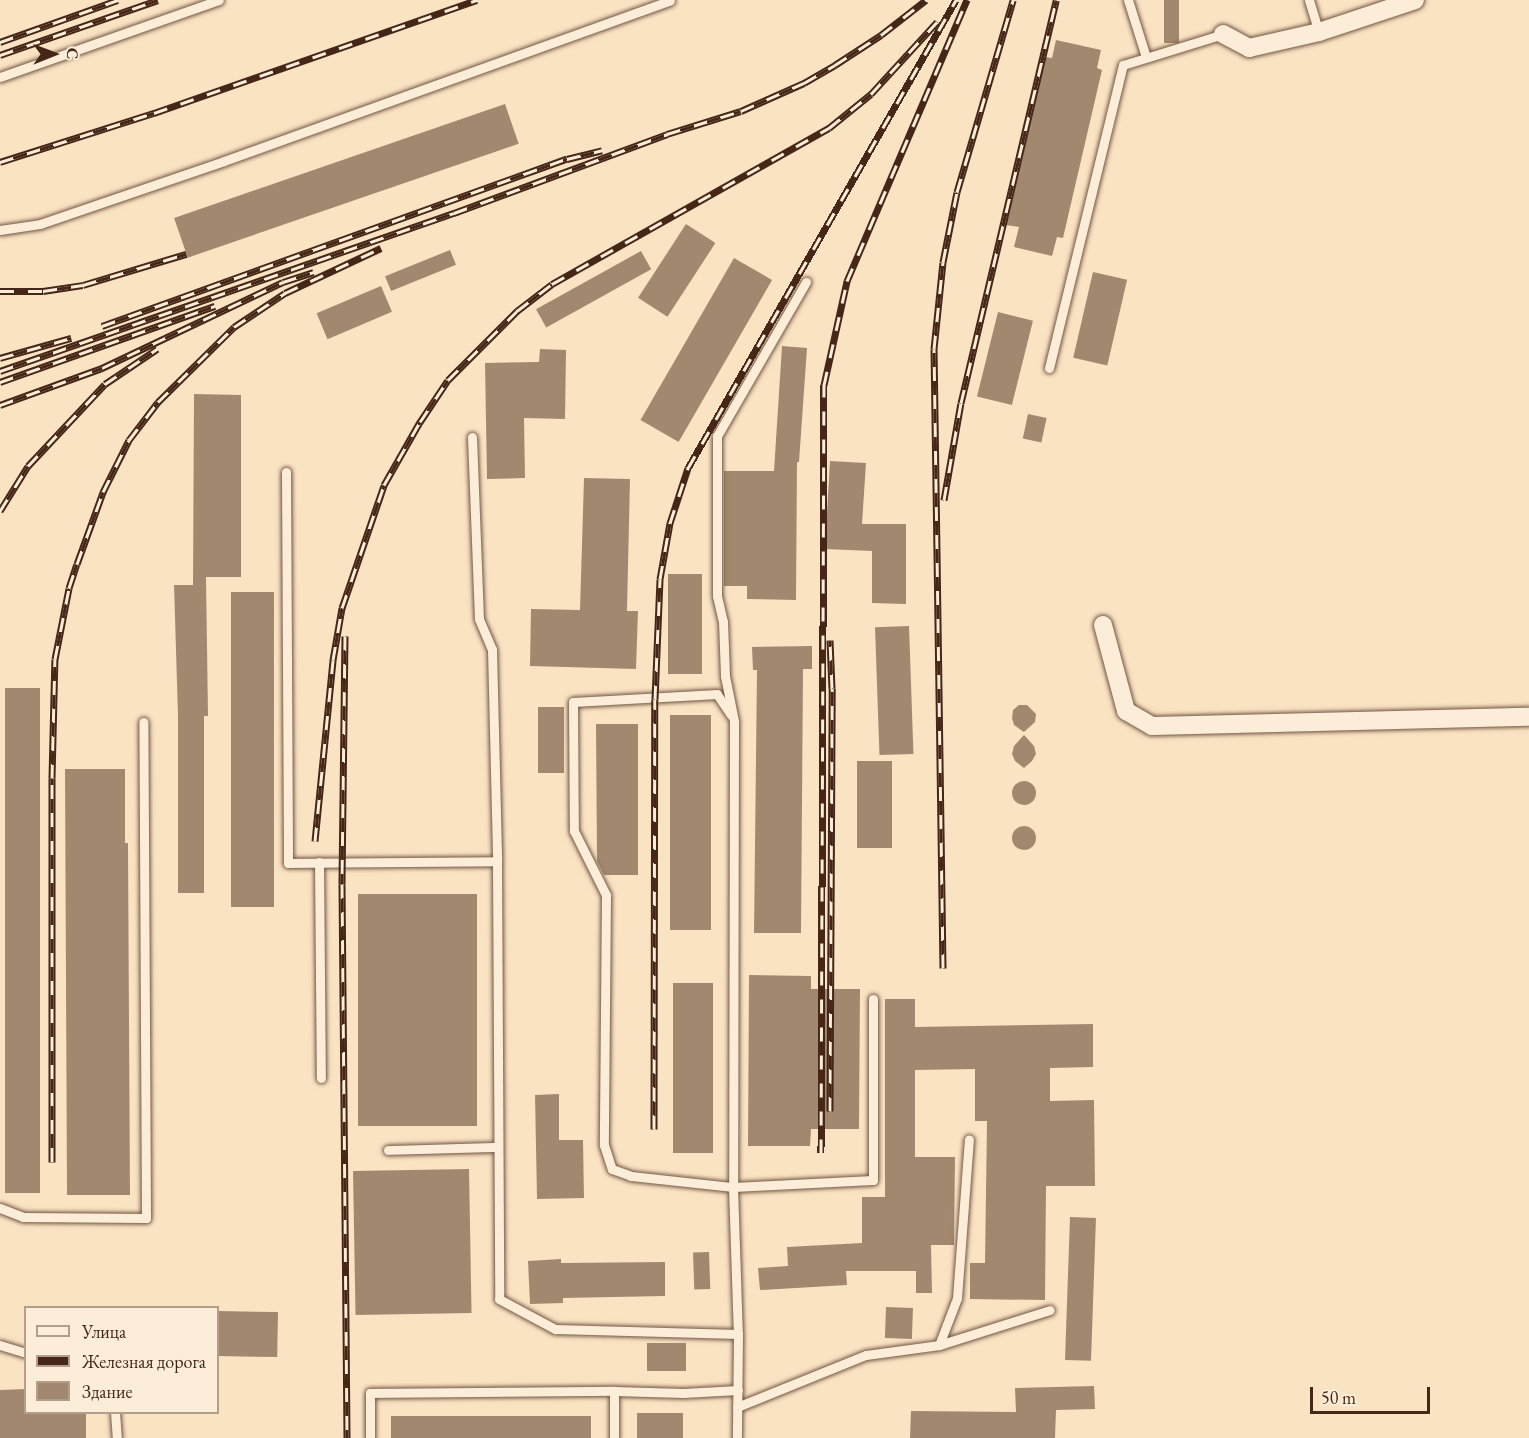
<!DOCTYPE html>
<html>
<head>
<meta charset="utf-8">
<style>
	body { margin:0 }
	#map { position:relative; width:1529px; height:1438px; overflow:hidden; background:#fae3c3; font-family:"EB Garamond",serif }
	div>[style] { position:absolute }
	.building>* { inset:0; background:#a38870; transform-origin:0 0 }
	.round { border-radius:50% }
	.roads { filter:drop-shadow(0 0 2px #725542) drop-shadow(0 0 2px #725542) }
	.service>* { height:9px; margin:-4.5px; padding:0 4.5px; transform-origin:4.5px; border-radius:4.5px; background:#fcedd8 }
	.minor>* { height:18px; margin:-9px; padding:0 9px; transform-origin:9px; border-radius:9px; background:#fcedd8 }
	.rail>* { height:7px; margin-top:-3.5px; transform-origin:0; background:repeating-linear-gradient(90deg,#fcedd8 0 14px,#452617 0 28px); box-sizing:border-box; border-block:2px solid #452617 }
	span { translate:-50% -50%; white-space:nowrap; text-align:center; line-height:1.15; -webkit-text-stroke:6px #fcedd8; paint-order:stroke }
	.legend { position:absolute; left:24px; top:1306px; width:195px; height:108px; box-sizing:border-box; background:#fcedd8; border:2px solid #b39d8b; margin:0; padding:8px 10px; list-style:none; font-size:18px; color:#452617 }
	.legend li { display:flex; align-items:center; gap:12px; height:30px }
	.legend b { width:30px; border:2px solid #b39d8b }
	.north { position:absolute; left:24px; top:24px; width:60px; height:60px; -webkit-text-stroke:4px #fcedd8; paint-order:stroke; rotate:89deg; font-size:16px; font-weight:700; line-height:24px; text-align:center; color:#452617 }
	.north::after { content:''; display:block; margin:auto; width:21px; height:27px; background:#452617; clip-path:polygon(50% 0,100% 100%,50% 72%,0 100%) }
	.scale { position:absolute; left:1310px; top:1387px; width:120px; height:27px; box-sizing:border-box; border:3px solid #452617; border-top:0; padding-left:8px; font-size:18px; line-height:21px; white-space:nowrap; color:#452617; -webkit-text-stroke:4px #fcedd8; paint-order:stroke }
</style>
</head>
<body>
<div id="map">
	<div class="building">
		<div style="left:1164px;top:0;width:15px;height:43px"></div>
		<div style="clip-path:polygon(1056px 40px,1101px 50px,1097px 68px,1102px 70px,1063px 238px,1057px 237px,1052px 256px,1014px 247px,1019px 227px,1006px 225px,1045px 57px,1052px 58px)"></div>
		<div style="left:505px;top:104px;width:42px;height:350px;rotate:71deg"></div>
		<div style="left:686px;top:224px;width:35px;height:88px;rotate:33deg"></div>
		<div style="left:450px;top:250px;width:16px;height:70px;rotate:68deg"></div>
		<div style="left:641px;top:251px;width:21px;height:120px;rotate:61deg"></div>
		<div style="left:734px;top:258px;width:44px;height:187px;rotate:30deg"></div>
		<div style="left:1093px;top:272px;width:35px;height:88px;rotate:13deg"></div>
		<div style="left:381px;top:286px;width:28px;height:70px;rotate:67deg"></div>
		<div style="left:998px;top:312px;width:36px;height:87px;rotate:14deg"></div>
		<div style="clip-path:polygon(782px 346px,807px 348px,799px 462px,797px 462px,796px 600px,747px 599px,747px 586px,724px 586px,724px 471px,774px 471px)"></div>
		<div style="clip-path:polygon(540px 349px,566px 350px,565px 419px,524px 418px,525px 478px,487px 479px,485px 363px,539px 362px)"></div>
		<div style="clip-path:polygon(194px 394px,241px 395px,241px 577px,206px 577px,208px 716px,204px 716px,204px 893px,178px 893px,178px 716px,174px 585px,193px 585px)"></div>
		<div style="left:1028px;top:414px;width:19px;height:25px;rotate:12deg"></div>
		<div style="clip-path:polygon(830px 461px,866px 463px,862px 524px,906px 524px,906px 604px,872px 603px,872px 551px,825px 549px)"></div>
		<div style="clip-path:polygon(584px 478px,630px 479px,627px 611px,638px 611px,636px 669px,530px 666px,531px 609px,580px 610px)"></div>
		<div style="left:668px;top:574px;width:34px;height:100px"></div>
		<div style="left:231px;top:592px;width:43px;height:315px"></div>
		<div style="left:909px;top:626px;width:128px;height:34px;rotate:88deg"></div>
		<div style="clip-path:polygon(812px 646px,812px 669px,803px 669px,801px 933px,754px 933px,757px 670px,753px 670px,752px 647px)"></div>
		<div style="left:5px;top:688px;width:35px;height:505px"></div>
		<div style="clip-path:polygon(1019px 705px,1027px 705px,1036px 714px,1035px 722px,1024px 732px,1014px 725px,1012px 718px,1013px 710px)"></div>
		<div style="left:538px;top:707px;width:26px;height:66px"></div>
		<div style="left:670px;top:715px;width:41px;height:215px"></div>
		<div style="clip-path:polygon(596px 724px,638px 724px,638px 875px,604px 875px,597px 861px)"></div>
		<div style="clip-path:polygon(1024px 735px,1034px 746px,1036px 754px,1032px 761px,1024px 768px,1015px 761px,1012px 754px,1014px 746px)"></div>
		<div style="left:857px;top:761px;width:35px;height:87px"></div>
		<div style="clip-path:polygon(65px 769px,125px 769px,125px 843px,128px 843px,130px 1195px,67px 1195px)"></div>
		<div class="round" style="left:1012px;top:781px;width:24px;height:24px"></div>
		<div class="round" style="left:1012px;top:826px;width:24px;height:24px"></div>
		<div style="left:358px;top:894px;width:119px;height:232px"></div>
		<div style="clip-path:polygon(749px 975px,811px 976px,811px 989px,860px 989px,859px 1129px,811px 1129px,810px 1146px,748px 1146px)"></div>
		<div style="left:673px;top:983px;width:40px;height:170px"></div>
		<div style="clip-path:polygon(885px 999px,915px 999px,915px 1027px,1093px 1024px,1093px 1067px,1050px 1068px,1050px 1101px,1094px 1100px,1095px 1186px,1046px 1186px,1045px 1300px,970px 1299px,970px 1263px,985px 1263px,987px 1121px,975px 1121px,975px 1069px,915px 1070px,915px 1157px,955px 1157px,954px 1245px,931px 1245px,932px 1293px,916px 1293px,916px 1271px,846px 1271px,847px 1285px,760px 1290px,758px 1268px,788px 1266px,787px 1247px,862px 1243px,862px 1197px,885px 1197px)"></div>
		<div style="clip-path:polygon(559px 1094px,559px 1140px,583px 1140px,584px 1198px,537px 1199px,535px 1095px)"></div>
		<div style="left:469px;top:1169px;width:144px;height:116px;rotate:89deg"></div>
		<div style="left:1070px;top:1217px;width:26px;height:143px;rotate:2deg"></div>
		<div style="left:709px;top:1252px;width:37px;height:16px;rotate:88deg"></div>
		<div style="clip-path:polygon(561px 1259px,561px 1263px,665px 1262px,665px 1296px,563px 1298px,563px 1303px,530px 1304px,528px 1261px)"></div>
		<div style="left:886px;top:1307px;width:27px;height:31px;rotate:2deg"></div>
		<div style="left:218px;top:1311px;width:60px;height:45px;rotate:1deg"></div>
		<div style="left:647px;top:1343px;width:39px;height:28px"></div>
		<div style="clip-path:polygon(1094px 1386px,1095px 1409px,1056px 1410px,1055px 1438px,910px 1438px,911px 1411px,1016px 1412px,1015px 1388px)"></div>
		<div style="clip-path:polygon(26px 1389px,26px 1413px,86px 1413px,86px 1438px,0 1438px,0 1390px)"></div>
		<div style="left:637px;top:1413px;width:46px;height:25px"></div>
		<div style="left:391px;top:1416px;width:200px;height:22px"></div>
	</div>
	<div class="roads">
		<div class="service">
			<div style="left:1128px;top:0;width:60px;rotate:72.5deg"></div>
			<div style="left:1309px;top:0;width:34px;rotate:73deg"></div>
			<div style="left:0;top:77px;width:232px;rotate:-19.4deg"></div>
			<div style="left:0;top:230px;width:40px;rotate:-8.5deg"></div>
			<div style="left:40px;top:224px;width:194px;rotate:-18.9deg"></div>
			<div style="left:224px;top:161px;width:474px;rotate:-19.8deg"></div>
			<div style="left:806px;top:282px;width:178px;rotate:120deg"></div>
			<div style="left:717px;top:436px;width:160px;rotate:90deg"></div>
			<div style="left:717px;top:596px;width:26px;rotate:77deg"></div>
			<div style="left:723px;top:621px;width:55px;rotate:87.9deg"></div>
			<div style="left:725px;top:676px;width:46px;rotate:78.7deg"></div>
			<div style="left:734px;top:721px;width:466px;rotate:90.1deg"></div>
			<div style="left:733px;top:1187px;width:140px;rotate:-2.9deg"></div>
			<div style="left:873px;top:1180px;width:181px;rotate:-90deg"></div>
			<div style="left:1049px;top:368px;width:312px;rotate:-76.3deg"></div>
			<div style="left:1123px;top:65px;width:105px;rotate:-17.2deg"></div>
			<div style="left:472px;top:437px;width:182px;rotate:87.8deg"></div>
			<div style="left:479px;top:619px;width:33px;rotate:67deg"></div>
			<div style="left:492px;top:649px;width:212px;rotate:88.6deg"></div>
			<div style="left:497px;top:861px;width:438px;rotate:89.7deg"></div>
			<div style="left:499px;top:1299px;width:64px;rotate:28.2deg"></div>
			<div style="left:555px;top:1329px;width:183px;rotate:1.6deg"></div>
			<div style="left:738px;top:1334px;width:104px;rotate:90.6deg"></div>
			<div style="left:286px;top:472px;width:391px;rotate:89.7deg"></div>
			<div style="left:288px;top:863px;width:209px;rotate:-0.5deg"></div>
			<div style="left:731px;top:715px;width:25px;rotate:-124deg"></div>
			<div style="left:717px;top:694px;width:144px;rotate:176.8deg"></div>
			<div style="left:573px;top:702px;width:129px;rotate:89.6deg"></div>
			<div style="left:574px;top:831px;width:72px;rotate:63.4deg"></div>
			<div style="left:606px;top:895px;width:250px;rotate:90.5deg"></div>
			<div style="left:604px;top:1145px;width:25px;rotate:72deg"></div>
			<div style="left:612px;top:1169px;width:20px;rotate:20deg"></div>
			<div style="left:631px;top:1176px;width:103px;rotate:6.2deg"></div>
			<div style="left:733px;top:1187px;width:147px;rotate:88.1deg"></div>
			<div style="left:319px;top:862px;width:216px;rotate:89.5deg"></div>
			<div style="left:388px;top:1150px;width:109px;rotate:-1.6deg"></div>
			<div style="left:0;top:1208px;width:25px;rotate:21deg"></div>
			<div style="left:23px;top:1217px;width:123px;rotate:0.5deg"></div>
			<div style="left:146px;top:1218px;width:496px;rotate:-90.3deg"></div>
			<div style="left:0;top:1345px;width:27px;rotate:17deg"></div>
			<div style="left:939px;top:1345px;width:116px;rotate:-17.5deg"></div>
			<div style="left:614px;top:1391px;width:69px;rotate:1.7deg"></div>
			<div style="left:683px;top:1393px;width:55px;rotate:-3.1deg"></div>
			<div style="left:737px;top:1407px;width:139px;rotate:-22deg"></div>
			<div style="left:866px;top:1355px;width:74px;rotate:-7.8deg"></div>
			<div style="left:939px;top:1345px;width:50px;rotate:-69deg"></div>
			<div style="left:957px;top:1298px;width:159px;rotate:-85.7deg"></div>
			<div style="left:115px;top:1412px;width:26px;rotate:86deg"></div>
			<div style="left:370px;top:1438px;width:45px;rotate:-90deg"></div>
			<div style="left:370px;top:1393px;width:244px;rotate:-0.5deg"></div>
			<div style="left:614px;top:1391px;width:47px;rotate:90deg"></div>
		</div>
		<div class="minor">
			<div style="left:1223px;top:34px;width:30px;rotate:28deg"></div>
			<div style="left:1249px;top:48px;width:72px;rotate:-12.9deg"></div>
			<div style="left:1319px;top:32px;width:101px;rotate:-18.4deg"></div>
			<div style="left:1103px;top:625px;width:89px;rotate:75deg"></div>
			<div style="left:1126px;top:711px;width:30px;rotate:30deg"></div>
			<div style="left:1152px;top:726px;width:377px;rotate:-1.4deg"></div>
		</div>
	</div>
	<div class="rail">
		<div style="left:0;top:42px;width:125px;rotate:-19.6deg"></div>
		<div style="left:0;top:55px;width:167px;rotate:-19.2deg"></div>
		<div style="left:0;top:162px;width:162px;rotate:-17.7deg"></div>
		<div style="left:154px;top:113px;width:342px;rotate:-19.3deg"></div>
		<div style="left:0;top:291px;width:43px"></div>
		<div style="left:43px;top:291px;width:40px;rotate:-8.5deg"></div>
		<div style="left:83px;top:285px;width:108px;rotate:-16.8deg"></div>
		<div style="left:102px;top:326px;width:494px;rotate:-19.8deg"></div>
		<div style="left:567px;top:159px;width:36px;rotate:-14deg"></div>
		<div style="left:0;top:358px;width:74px;rotate:-15.7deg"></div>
		<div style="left:0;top:371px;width:481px;rotate:-19.2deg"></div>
		<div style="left:454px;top:213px;width:227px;rotate:-20.3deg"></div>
		<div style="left:667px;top:134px;width:77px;rotate:-17.3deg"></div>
		<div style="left:741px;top:111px;width:69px;rotate:-24deg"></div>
		<div style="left:804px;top:83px;width:36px;rotate:-30deg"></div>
		<div style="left:835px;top:65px;width:55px;rotate:-33.1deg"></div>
		<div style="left:881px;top:35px;width:57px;rotate:-37.9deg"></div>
		<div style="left:0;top:382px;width:228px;rotate:-19.5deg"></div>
		<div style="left:0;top:405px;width:109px;rotate:-19.9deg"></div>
		<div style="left:102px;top:368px;width:200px;rotate:-25.4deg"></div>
		<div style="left:283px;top:282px;width:32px;rotate:-18deg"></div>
		<div style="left:944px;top:500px;width:98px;rotate:-80.1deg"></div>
		<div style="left:961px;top:403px;width:414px;rotate:-76.7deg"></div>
		<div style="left:0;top:511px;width:53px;rotate:-58.1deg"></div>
		<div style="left:28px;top:466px;width:112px;rotate:-46.8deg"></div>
		<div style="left:105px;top:384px;width:63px;rotate:-33.9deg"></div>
		<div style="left:345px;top:636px;width:248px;rotate:90.7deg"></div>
		<div style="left:342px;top:884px;width:554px;rotate:89.48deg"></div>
		<div style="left:315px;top:841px;width:182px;rotate:-84.3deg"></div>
		<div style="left:333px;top:660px;width:53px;rotate:-80.2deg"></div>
		<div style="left:342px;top:608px;width:130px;rotate:-71.1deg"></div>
		<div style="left:384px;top:485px;width:73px;rotate:-60.3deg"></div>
		<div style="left:420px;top:422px;width:50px;rotate:-56.3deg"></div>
		<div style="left:448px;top:380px;width:98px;rotate:-45deg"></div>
		<div style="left:517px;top:311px;width:44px;rotate:-37.6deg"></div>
		<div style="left:552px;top:284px;width:318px;rotate:-29.4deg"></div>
		<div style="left:829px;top:128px;width:54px;rotate:-39deg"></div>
		<div style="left:871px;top:94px;width:98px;rotate:-47.5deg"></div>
		<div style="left:943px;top:968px;width:619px;rotate:-90.83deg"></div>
		<div style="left:934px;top:349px;width:87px;rotate:-84.1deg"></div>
		<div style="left:943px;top:262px;width:71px;rotate:-78.7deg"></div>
		<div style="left:957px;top:192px;width:200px;rotate:-73.7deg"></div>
		<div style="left:830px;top:1111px;width:423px;rotate:-89.7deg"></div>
		<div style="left:832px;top:688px;width:48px;rotate:-92.4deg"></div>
		<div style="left:654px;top:1129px;width:430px;rotate:-89.9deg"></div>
		<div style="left:655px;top:699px;width:120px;rotate:-87.6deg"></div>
		<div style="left:660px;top:579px;width:57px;rotate:-79.9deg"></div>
		<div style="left:670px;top:523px;width:58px;rotate:-71.9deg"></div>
		<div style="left:688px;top:468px;width:539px;rotate:-60.2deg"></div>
		<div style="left:821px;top:1153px;width:768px;rotate:-89.78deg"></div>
		<div style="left:824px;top:385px;width:107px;rotate:-77.5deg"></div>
		<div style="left:847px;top:281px;width:306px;rotate:-66.9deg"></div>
		<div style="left:52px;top:1162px;width:384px;rotate:-90deg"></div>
		<div style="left:52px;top:778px;width:119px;rotate:-88.6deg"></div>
		<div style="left:55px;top:659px;width:72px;rotate:-78.8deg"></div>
		<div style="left:69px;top:588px;width:25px;rotate:-72deg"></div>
		<div style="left:77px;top:564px;width:77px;rotate:-70.1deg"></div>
		<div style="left:103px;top:492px;width:58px;rotate:-63.4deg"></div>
		<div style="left:129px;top:440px;width:48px;rotate:-52.7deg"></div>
		<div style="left:158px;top:402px;width:107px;rotate:-44.6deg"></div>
		<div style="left:234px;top:327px;width:61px;rotate:-33.7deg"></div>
		<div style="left:285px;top:293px;width:106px;rotate:-25.1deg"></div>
	</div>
	<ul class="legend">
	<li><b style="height:8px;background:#fcedd8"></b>Улица</li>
	<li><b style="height:8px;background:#452617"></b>Железная дорога</li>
	<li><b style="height:16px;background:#a38870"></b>Здание</li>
	</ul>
	<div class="north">С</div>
	<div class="scale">50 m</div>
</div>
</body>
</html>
